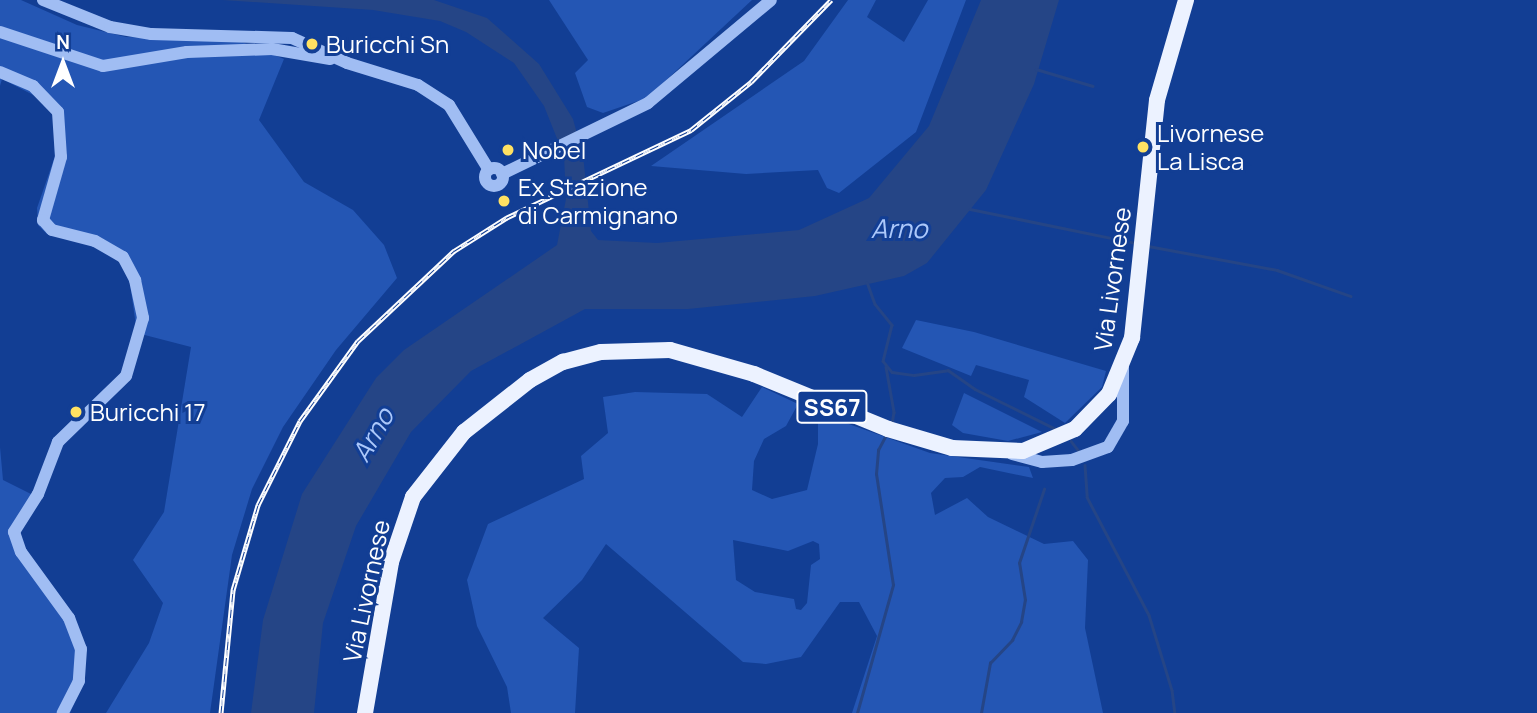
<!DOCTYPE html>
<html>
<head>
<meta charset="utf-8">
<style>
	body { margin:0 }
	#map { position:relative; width:1537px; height:713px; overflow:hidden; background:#123e94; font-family:Manrope,sans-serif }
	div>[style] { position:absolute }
	.green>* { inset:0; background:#2456b4 }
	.water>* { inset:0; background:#254586 }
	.stream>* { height:2.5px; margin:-1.25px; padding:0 1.25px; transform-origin:1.25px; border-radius:1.25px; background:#254586 }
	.minor>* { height:12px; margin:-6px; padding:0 6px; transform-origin:6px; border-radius:6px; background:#a0bdf3 }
	.minor>.ring { margin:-6px; padding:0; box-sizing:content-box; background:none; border:12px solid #a0bdf3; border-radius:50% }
	.major>* { height:16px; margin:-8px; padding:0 8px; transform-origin:8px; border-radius:8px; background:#ecf2ff }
	.rail>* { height:5px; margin-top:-2.5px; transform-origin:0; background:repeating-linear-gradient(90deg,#123e94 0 8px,#fff 0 16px); box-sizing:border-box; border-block:2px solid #fff }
	.dots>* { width:19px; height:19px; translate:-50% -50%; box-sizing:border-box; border:4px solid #123e94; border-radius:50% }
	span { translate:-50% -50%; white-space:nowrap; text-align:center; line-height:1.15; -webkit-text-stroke:6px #123e94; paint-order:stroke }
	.shield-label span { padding:2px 5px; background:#123e94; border:2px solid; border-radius:5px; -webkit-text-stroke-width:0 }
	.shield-label { font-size:23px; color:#fff; font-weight:700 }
	.poi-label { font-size:24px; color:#fff }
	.left { translate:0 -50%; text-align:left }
	.street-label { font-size:24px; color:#fff }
	.water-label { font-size:26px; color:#acc8fa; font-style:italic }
	.north { position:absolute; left:28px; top:28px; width:70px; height:70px; -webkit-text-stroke:5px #123e94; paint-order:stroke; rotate:0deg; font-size:19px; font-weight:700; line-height:28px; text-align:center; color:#fff }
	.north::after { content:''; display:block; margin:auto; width:24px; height:32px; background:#fff; clip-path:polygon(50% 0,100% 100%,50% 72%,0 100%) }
</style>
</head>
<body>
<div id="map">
	<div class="green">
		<div style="clip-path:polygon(0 0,21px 0,77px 25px,126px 37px,237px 40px,284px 59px,259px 120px,304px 182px,353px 210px,384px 245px,397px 278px,336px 350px,283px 427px,252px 489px,232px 555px,210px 713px,106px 713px,149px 643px,163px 603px,133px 560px,164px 512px,191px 347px,137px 333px,130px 284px,119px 258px,90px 244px,47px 234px,38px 225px,37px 208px,55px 156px,53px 114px,45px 101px,2px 79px,0 86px)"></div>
		<div style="clip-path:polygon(549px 0,752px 0,647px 98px,603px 113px,587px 107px,575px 73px,588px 60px)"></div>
		<div style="clip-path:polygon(848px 0,876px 0,867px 17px,904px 42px,928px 0,966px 0,916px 132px,839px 193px,827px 188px,818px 170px,746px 174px,651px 166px,804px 61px)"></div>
		<div style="clip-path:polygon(916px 320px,974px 332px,1106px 371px,1102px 387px,1065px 423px,1024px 397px,1029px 380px,976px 365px,971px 376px,902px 348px)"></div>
		<div style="clip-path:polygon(evenodd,762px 387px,798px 404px,786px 426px,764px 439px,754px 461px,752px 490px,772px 499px,807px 490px,818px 444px,818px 413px,930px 453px,1029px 467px,1033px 478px,980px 467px,963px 477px,945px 478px,931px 493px,935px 515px,967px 498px,988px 517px,1044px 544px,1073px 541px,1088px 560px,1085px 628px,1103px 713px,852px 713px,877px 636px,859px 602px,840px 602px,801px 657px,766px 664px,743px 662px,606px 544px,582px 580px,543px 618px,579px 648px,575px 713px,511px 713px,507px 687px,477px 626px,467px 580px,488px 524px,584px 479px,581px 456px,608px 433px,603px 397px,635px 392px,707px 394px,742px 417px,762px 387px,733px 540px,788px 551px,813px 541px,819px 544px,820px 559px,811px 565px,807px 603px,801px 610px,796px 609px,794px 599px,755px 592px,736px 580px,733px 540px)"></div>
		<div style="clip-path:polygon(964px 393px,1042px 432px,1008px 441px,963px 433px,952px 425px)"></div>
		<div style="clip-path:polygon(0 447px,3px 480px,39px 498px,20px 529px,23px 549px,74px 616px,82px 685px,70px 713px,0 713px)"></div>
	</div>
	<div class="water">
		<div style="clip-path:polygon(222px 0,434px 0,487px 18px,539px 64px,573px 119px,583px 155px,591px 231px,598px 240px,657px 243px,799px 230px,869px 198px,929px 126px,981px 0,1059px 0,1034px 84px,986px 190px,927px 263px,904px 276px,815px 296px,688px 309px,585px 309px,471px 371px,411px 432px,356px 526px,323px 623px,314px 713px,251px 713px,263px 620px,302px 494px,376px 378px,404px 350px,557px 245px,566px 199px,564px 156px,544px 106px,514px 63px,466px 32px,440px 21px,373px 10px)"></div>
	</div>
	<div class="stream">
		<div style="left:1036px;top:69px;width:59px;rotate:16.6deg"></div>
		<div style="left:970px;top:209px;width:168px;rotate:11.6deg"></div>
		<div style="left:1148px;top:246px;width:131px;rotate:10.5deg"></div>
		<div style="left:1277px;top:270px;width:78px;rotate:19.4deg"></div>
		<div style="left:867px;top:282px;width:23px;rotate:70deg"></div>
		<div style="left:875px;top:304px;width:27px;rotate:51deg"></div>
		<div style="left:892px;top:325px;width:37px;rotate:104deg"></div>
		<div style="left:883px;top:361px;width:14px;rotate:51deg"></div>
		<div style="left:892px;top:372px;width:22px;rotate:8deg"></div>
		<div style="left:914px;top:375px;width:34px;rotate:-8deg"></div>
		<div style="left:948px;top:370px;width:33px;rotate:35deg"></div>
		<div style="left:975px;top:389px;width:90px;rotate:26.3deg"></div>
		<div style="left:886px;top:367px;width:46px;rotate:79.9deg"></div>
		<div style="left:894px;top:412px;width:13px;rotate:99deg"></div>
		<div style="left:1071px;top:441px;width:16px;rotate:52deg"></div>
		<div style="left:1085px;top:465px;width:32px;rotate:86deg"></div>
		<div style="left:1087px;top:497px;width:133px;rotate:62.3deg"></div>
		<div style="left:1149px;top:615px;width:78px;rotate:73deg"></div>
		<div style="left:1172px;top:690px;width:23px;rotate:83deg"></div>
		<div style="left:857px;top:713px;width:133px;rotate:-74.3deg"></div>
		<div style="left:893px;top:585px;width:112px;rotate:-98.7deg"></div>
		<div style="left:876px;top:474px;width:24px;rotate:-85deg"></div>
		<div style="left:878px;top:450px;width:17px;rotate:-62deg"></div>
		<div style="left:981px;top:713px;width:51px;rotate:-79.8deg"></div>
		<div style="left:990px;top:663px;width:32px;rotate:-46deg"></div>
		<div style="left:1012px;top:640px;width:20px;rotate:-63deg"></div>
		<div style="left:1021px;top:622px;width:22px;rotate:-80deg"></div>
		<div style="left:1025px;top:600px;width:37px;rotate:-99deg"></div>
		<div style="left:1019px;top:563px;width:78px;rotate:-71.3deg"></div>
	</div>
	<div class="minor">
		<div style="left:43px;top:0;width:72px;rotate:21.9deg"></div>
		<div style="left:110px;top:27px;width:42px;rotate:9.7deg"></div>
		<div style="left:151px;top:34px;width:141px;rotate:1.6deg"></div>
		<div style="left:292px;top:38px;width:60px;rotate:24.4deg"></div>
		<div style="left:347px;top:63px;width:74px;rotate:17.2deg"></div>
		<div style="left:418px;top:85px;width:37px;rotate:33deg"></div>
		<div style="left:449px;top:105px;width:76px;rotate:58.4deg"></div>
		<div style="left:0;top:32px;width:108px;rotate:18.3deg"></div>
		<div style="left:103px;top:66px;width:85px;rotate:-9.5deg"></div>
		<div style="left:187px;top:52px;width:85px;rotate:-2deg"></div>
		<div style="left:272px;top:49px;width:59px;rotate:9.8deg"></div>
		<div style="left:0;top:72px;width:36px;rotate:23deg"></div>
		<div style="left:33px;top:86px;width:36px;rotate:46deg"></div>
		<div style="left:58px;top:112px;width:45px;rotate:86.2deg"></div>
		<div style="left:61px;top:157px;width:66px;rotate:105.9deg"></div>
		<div style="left:43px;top:220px;width:13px;rotate:48deg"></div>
		<div style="left:52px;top:230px;width:44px;rotate:14.3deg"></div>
		<div style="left:95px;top:241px;width:32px;rotate:30deg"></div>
		<div style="left:123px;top:257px;width:26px;rotate:62deg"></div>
		<div style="left:135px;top:280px;width:39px;rotate:78deg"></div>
		<div style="left:143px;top:318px;width:60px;rotate:106.3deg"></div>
		<div style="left:126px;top:376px;width:95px;rotate:135.9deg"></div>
		<div style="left:58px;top:442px;width:56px;rotate:111deg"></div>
		<div style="left:38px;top:494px;width:45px;rotate:122.3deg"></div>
		<div style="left:14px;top:532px;width:21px;rotate:71deg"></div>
		<div style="left:21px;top:552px;width:82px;rotate:54deg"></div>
		<div style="left:69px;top:618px;width:33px;rotate:69deg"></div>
		<div style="left:81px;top:649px;width:32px;rotate:94deg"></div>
		<div style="left:79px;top:681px;width:36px;rotate:117deg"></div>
		<div class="ring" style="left:485px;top:168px;width:6px;height:6px"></div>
		<div style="left:502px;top:174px;width:162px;rotate:-25.9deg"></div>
		<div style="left:648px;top:103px;width:160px;rotate:-39.9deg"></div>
		<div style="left:1012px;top:454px;width:31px;rotate:15deg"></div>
		<div style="left:1042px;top:462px;width:30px;rotate:-4deg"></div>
		<div style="left:1072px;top:460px;width:38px;rotate:-20deg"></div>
		<div style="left:1108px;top:447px;width:30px;rotate:-60deg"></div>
		<div style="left:1123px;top:421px;width:54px;rotate:-90deg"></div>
	</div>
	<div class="major">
		<div style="left:365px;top:713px;width:153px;rotate:-80.2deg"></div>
		<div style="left:391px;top:562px;width:69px;rotate:-71.3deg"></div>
		<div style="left:413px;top:497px;width:83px;rotate:-51.9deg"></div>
		<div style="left:464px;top:432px;width:84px;rotate:-38.2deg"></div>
		<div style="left:530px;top:380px;width:38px;rotate:-29deg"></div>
		<div style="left:563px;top:362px;width:39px;rotate:-15deg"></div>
		<div style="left:601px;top:352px;width:69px;rotate:-1.7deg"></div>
		<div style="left:670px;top:350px;width:87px;rotate:15.9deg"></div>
		<div style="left:754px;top:374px;width:145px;rotate:22.3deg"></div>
		<div style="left:888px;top:429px;width:67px;rotate:16.5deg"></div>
		<div style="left:952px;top:448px;width:71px;rotate:2.4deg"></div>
		<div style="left:1023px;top:451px;width:56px;rotate:-22.9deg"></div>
		<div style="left:1075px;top:429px;width:49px;rotate:-45.8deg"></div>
		<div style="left:1109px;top:394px;width:61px;rotate:-67.7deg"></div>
		<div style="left:1132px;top:338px;width:239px;rotate:-84deg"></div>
		<div style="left:1157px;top:100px;width:104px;rotate:-73.8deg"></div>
	</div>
	<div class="rail">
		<div style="left:221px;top:713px;width:124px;rotate:-84.4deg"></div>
		<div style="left:233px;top:590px;width:89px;rotate:-73.6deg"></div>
		<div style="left:258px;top:505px;width:94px;rotate:-63.4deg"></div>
		<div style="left:300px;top:421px;width:99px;rotate:-54.1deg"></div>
		<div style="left:358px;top:341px;width:132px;rotate:-43.2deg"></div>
		<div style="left:454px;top:251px;width:62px;rotate:-32.4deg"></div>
		<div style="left:506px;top:218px;width:205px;rotate:-25.4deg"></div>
		<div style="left:691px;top:130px;width:77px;rotate:-38.7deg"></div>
		<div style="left:751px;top:82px;width:115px;rotate:-45.7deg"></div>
	</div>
	<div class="dots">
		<div style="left:312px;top:44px;background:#ffe162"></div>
		<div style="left:1143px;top:147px;background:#ffe162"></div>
		<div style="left:508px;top:150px;background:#ffe162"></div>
		<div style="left:504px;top:201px;background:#ffe162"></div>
		<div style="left:76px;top:412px;background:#ffe162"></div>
	</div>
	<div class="shield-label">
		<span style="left:832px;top:407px">SS67</span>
	</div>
	<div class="poi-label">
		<span class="left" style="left:326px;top:44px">Buricchi Sn</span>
		<span class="left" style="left:1157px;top:147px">Livornese<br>La Lisca</span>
		<span class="left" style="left:522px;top:150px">Nobel</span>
		<span class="left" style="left:518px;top:201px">Ex Stazione<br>di Carmignano</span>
		<span class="left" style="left:90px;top:412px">Buricchi 17</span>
	</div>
	<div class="street-label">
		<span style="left:1112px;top:279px;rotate:-82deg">Via Livornese</span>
		<span style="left:366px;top:591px;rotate:-78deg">Via Livornese</span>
	</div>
	<div class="water-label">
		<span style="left:899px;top:229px">Arno</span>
		<span style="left:373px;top:435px;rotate:-60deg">Arno</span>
	</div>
	<div class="north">N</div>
</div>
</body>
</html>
